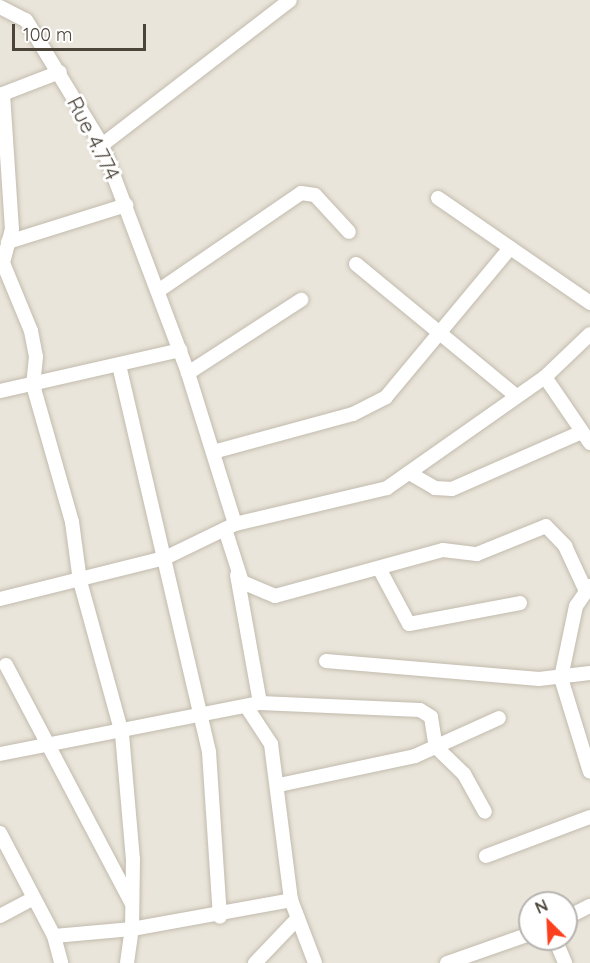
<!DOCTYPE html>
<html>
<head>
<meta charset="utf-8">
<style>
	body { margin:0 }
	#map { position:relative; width:590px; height:963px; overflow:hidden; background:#f6f3ec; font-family:Quicksand,sans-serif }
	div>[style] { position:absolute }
	.residential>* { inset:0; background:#eae5da }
	.roads { filter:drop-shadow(0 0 2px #c2bbae) drop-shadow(0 0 2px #c2bbae) }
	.minor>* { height:14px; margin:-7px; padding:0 7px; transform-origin:7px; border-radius:7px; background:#fff }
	span { translate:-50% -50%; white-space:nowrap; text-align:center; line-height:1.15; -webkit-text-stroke:6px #fff; paint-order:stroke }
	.street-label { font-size:21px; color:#4b4439 }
	.north { position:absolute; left:518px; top:891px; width:60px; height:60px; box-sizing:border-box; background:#fff; border:2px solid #b7b4b0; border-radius:50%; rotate:336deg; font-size:16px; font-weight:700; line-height:24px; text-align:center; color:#4b4439 }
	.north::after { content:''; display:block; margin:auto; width:21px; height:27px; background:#fc3f1d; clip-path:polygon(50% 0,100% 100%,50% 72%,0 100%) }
	.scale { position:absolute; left:12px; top:24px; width:134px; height:27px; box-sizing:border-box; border:3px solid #4b4439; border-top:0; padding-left:8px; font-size:18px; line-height:21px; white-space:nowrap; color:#4b4439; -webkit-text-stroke:4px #fff; paint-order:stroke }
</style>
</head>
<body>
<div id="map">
	<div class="residential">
		<div style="clip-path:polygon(evenodd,0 0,590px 0,590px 963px,0 963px,0 0,530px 903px,566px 903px,566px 939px,530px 939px,530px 903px)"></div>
	</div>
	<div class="roads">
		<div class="minor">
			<div style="left:0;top:7px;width:29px;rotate:27deg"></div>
			<div style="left:26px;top:20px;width:146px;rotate:58.7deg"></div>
			<div style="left:102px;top:145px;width:244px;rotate:69.3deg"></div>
			<div style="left:188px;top:373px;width:158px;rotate:72.7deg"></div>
			<div style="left:3px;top:94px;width:135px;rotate:86.2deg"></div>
			<div style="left:12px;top:229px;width:35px;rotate:105deg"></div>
			<div style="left:3px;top:263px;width:74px;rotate:67.6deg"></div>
			<div style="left:31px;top:331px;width:26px;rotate:79deg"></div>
			<div style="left:36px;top:357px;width:28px;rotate:96deg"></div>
			<div style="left:33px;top:385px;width:142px;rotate:74.1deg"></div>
			<div style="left:72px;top:522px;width:60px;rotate:82.3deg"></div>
			<div style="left:80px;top:581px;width:159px;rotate:74.6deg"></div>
			<div style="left:122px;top:734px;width:125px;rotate:85deg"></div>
			<div style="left:133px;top:859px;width:70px;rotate:90.8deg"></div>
			<div style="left:132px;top:929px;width:78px;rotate:174.9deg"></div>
			<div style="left:0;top:95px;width:64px;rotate:-21deg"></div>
			<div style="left:102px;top:145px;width:237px;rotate:-37.6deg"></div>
			<div style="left:438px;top:198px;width:185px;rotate:34.6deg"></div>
			<div style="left:8px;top:242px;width:124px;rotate:-17.4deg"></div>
			<div style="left:356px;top:264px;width:207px;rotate:39.5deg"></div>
			<div style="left:158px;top:291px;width:173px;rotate:-34.4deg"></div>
			<div style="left:301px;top:193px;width:14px;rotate:8deg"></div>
			<div style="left:315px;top:195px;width:50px;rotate:47.4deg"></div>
			<div style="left:119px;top:365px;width:397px;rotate:76.9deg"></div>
			<div style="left:209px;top:752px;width:165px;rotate:86.2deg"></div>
			<div style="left:188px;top:373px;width:135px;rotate:-32.9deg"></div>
			<div style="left:545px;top:377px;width:80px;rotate:55.7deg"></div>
			<div style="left:0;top:391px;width:185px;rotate:-12.8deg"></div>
			<div style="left:213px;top:452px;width:145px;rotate:-15.2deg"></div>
			<div style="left:353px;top:414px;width:37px;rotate:-27deg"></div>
			<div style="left:386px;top:397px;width:194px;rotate:-50.2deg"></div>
			<div style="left:411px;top:474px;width:28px;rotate:30deg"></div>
			<div style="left:435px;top:488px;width:17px;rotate:3deg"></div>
			<div style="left:452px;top:489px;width:142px;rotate:-23.7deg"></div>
			<div style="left:225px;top:529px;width:56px;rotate:72.2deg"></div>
			<div style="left:242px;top:582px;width:36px;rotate:23deg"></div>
			<div style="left:275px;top:596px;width:174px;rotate:-15.3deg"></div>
			<div style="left:443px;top:550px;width:34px;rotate:7deg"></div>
			<div style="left:477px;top:554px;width:74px;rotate:-22.1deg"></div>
			<div style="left:546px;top:526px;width:28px;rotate:46deg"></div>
			<div style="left:565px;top:546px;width:47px;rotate:65.1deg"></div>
			<div style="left:380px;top:570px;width:61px;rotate:61.8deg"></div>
			<div style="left:409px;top:624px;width:113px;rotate:-10.7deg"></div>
			<div style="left:237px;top:575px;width:130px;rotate:79.8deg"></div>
			<div style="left:590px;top:586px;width:24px;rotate:125deg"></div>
			<div style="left:576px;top:606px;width:74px;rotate:101.8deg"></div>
			<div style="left:561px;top:678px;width:98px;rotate:72.9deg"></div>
			<div style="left:0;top:599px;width:170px;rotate:-14deg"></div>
			<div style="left:165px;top:558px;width:78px;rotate:-25.9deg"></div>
			<div style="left:235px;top:524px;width:156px;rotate:-13.3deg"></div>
			<div style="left:387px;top:488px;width:193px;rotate:-35.1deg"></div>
			<div style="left:545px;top:377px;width:62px;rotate:-43.7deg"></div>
			<div style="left:326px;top:661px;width:214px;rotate:4.8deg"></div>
			<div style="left:539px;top:679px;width:51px;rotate:-6.7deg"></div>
			<div style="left:6px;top:665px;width:268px;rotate:62.2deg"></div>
			<div style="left:246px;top:706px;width:45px;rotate:56.7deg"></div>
			<div style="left:271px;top:744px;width:157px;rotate:82.7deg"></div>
			<div style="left:291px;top:900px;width:67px;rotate:69.1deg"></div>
			<div style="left:0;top:754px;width:265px;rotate:-11.1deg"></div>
			<div style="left:260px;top:703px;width:160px;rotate:2.5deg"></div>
			<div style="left:420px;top:710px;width:13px;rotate:32deg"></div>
			<div style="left:431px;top:717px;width:30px;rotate:81deg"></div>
			<div style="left:436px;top:747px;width:39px;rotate:44deg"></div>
			<div style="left:464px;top:774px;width:43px;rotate:61.1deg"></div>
			<div style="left:279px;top:785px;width:139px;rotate:-12deg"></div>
			<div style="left:415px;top:756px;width:92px;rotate:-24.3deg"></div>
			<div style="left:0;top:833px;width:116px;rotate:62.3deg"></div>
			<div style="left:54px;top:936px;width:28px;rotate:75deg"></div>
			<div style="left:486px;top:856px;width:111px;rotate:-20.6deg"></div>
			<div style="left:0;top:916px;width:36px;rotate:-28deg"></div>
			<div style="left:566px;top:918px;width:27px;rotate:-27deg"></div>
			<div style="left:555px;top:939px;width:26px;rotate:67deg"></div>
			<div style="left:127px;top:963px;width:34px;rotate:-82deg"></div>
			<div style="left:132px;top:929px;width:162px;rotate:-10.3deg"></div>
			<div style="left:255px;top:963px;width:62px;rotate:-46.3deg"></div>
			<div style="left:447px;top:963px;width:88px;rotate:-19.3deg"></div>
		</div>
	</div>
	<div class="street-label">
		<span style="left:94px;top:138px;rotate:63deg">Rue 4.774</span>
	</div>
	<div class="north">N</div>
	<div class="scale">100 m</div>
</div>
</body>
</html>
